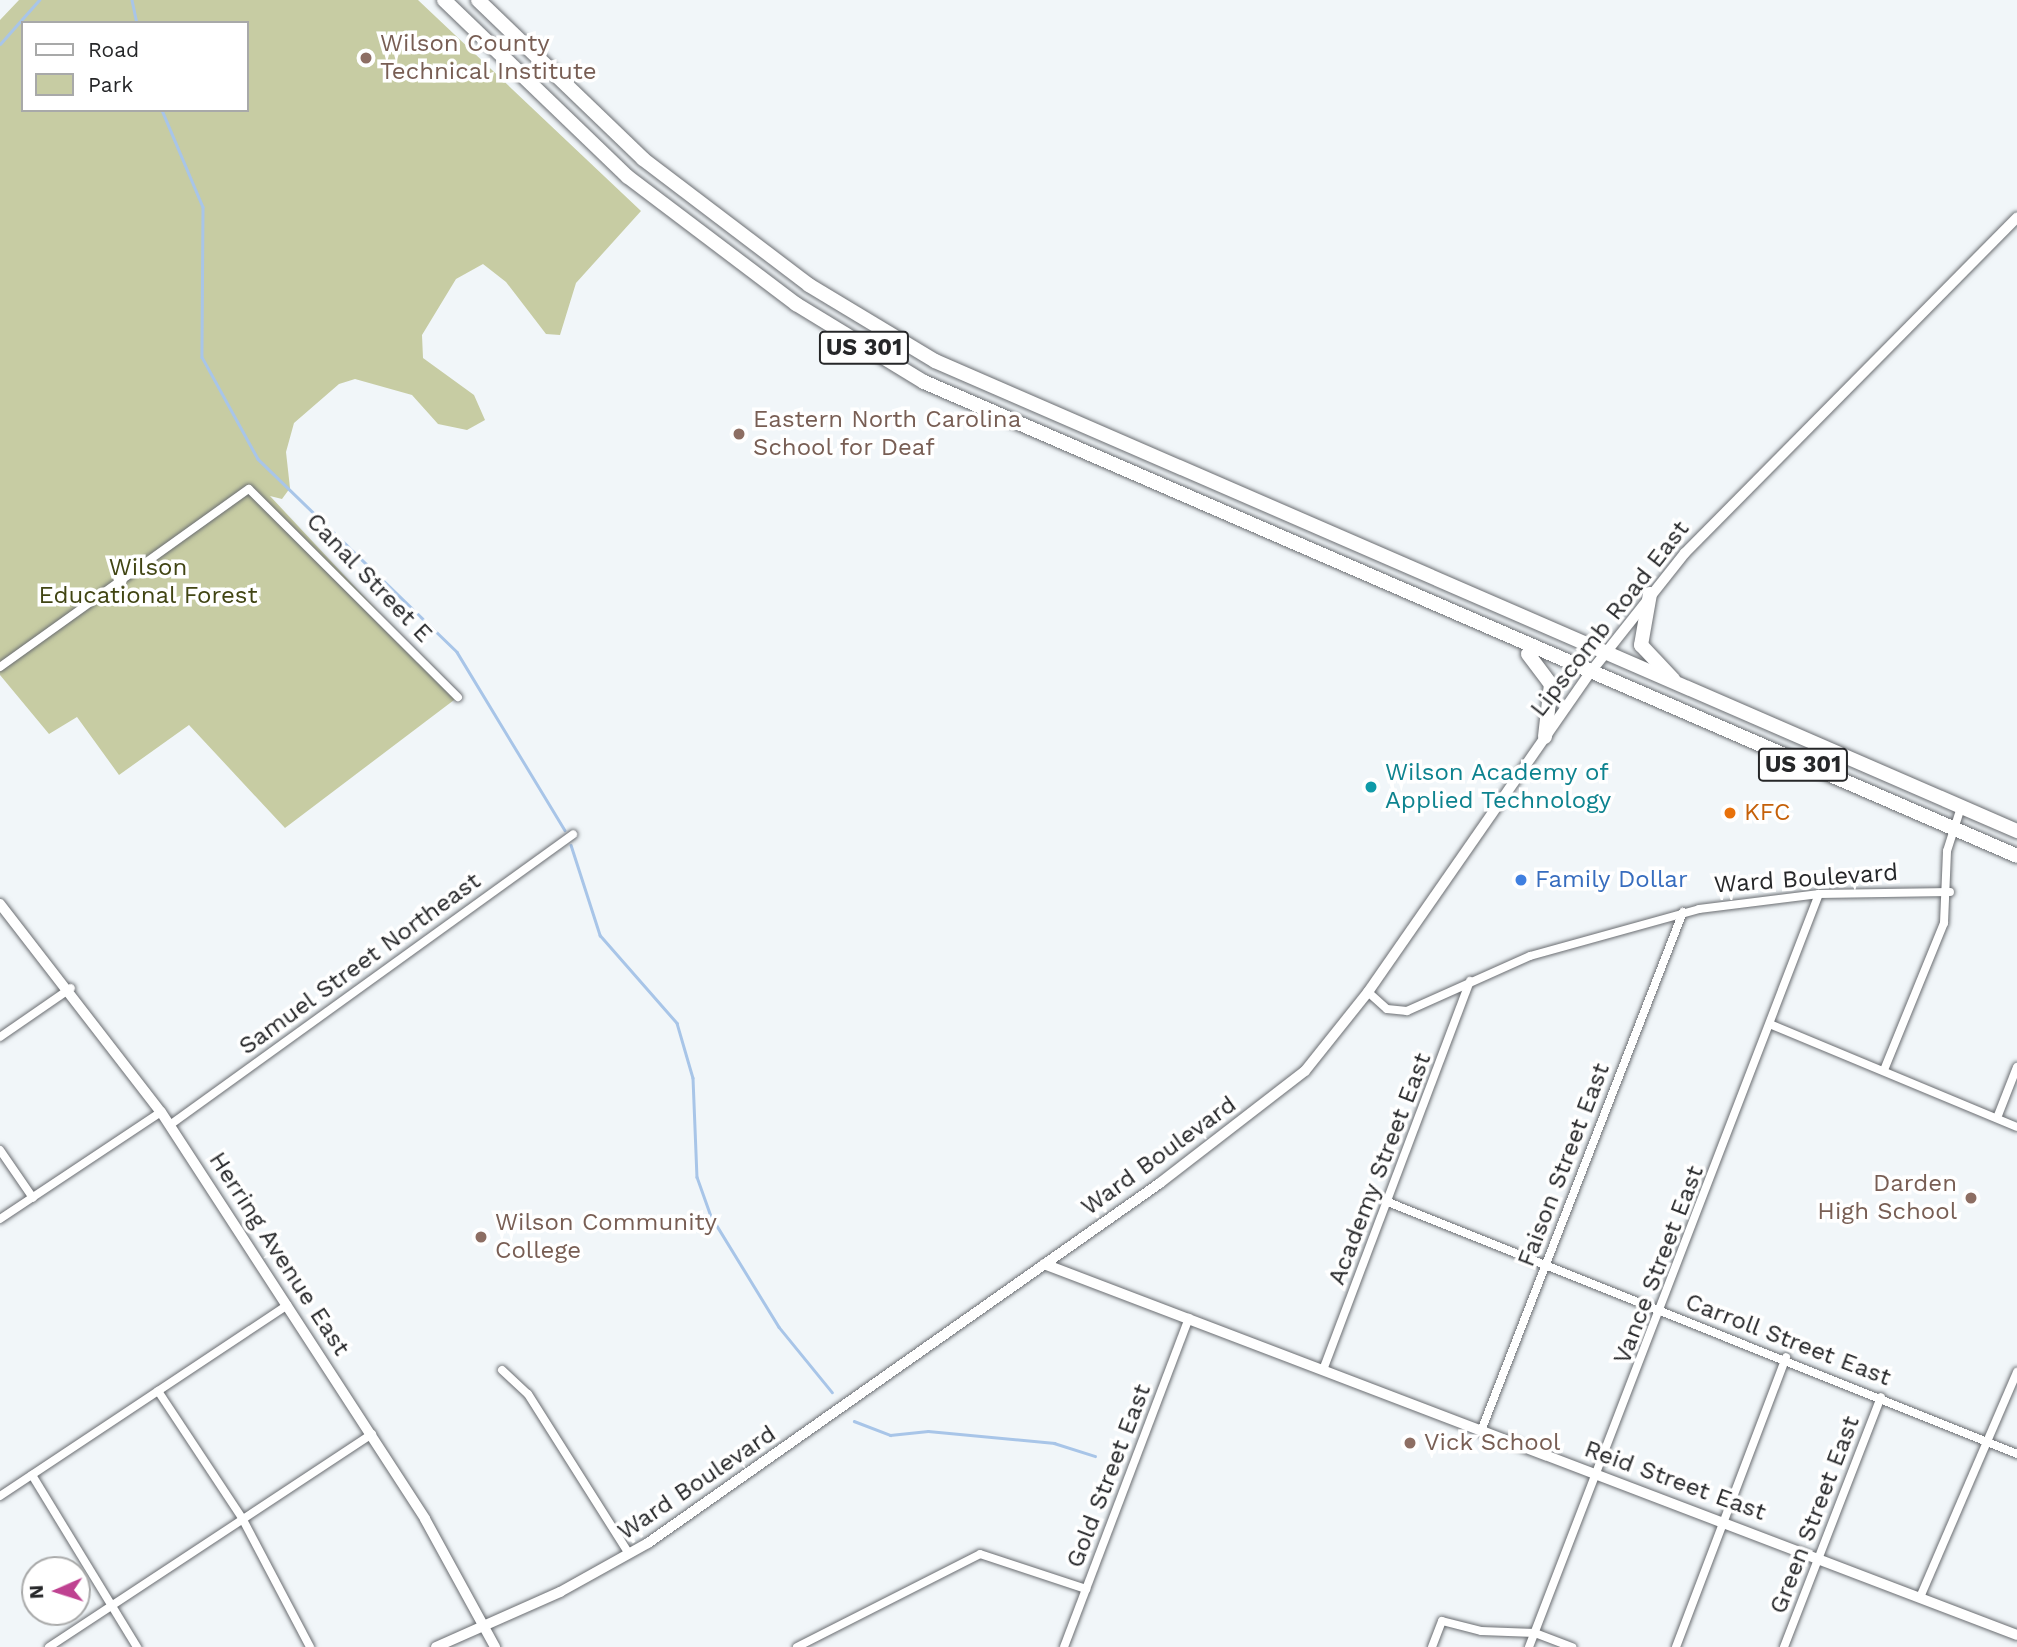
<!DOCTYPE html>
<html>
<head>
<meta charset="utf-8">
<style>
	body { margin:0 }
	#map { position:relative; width:2017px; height:1647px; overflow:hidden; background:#f1f6f9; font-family:"Work Sans",sans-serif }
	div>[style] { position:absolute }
	.green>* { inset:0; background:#c7cca3 }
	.stream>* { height:2.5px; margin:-1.25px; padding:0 1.25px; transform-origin:1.25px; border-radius:1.25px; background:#a8c5e8 }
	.roads { filter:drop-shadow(0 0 2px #6a6d71) drop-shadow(0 0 2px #6a6d71) }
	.street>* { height:8px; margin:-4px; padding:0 4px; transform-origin:4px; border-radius:4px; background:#fff }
	.secondary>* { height:10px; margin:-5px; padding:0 5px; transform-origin:5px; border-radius:5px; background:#fff }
	.highway>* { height:14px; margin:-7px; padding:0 7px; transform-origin:7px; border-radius:7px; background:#fff }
	.dots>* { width:19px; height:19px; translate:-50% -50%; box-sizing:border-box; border:4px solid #fff; border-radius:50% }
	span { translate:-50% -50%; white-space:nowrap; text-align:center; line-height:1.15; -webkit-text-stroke:7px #fff; paint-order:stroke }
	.shield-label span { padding:2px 5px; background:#fff; border:2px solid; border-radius:5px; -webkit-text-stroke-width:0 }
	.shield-label { font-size:23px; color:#262729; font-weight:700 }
	.education-label { font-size:24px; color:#785e54 }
	.left { translate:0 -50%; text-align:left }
	.right { translate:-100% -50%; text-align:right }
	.park-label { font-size:24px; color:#414513 }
	.street-label { font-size:24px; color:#262729 }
	.culture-label { font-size:24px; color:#0d838f }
	.food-label { font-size:24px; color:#c56008 }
	.shop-label { font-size:24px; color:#366cbe }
	.legend { position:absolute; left:21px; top:21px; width:228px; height:91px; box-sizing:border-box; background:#fff; border:2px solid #a8a9a9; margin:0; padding:9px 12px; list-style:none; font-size:21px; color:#262729 }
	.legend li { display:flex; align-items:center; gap:14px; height:35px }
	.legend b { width:35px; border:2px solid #a8a9a9 }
	.north { position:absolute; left:21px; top:1556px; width:70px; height:70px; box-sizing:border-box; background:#fff; border:2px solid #a8a9a9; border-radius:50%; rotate:267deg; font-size:19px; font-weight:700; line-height:28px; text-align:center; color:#262729 }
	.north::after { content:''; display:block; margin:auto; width:24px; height:32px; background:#bf4291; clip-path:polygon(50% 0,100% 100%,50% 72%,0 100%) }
</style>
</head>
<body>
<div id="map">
	<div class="green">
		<div style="clip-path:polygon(evenodd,19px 0,418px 0,641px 211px,576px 283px,560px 335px,546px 334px,506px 282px,483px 264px,456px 279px,422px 335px,423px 358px,474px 395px,485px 420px,467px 430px,438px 424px,412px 395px,355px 379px,339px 384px,294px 423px,286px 452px,290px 488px,282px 499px,270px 496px,458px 697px,285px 828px,189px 725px,119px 775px,77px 717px,49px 734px,0 675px,0 20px,19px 0,23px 23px,247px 23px,247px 110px,23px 110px,23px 23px)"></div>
	</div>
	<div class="stream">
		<div style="left:132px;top:0;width:24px;rotate:78deg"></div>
		<div style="left:0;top:44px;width:59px;rotate:-48.4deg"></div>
		<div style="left:162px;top:110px;width:105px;rotate:67.1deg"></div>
		<div style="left:203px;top:207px;width:150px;rotate:90.4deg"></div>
		<div style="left:202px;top:357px;width:116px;rotate:61.2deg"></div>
		<div style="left:258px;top:459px;width:277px;rotate:44.1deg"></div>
		<div style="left:457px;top:652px;width:208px;rotate:58.8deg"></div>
		<div style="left:571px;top:845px;width:95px;rotate:72.1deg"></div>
		<div style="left:600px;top:935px;width:117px;rotate:48.8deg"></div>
		<div style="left:677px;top:1023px;width:57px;rotate:73.8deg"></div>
		<div style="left:693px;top:1078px;width:99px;rotate:87.7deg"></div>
		<div style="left:697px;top:1177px;width:41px;rotate:70.3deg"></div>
		<div style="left:711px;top:1216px;width:130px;rotate:58.5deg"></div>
		<div style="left:779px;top:1327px;width:84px;rotate:50.8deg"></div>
		<div style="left:854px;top:1421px;width:39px;rotate:21deg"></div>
		<div style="left:890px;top:1435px;width:38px;rotate:-6deg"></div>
		<div style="left:928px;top:1431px;width:127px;rotate:5.4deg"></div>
		<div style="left:1054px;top:1443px;width:43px;rotate:17.6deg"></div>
	</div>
	<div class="roads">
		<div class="street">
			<div style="left:0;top:667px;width:306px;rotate:-35.6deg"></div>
			<div style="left:249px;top:489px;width:295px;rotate:44.9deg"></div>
			<div style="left:1368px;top:992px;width:25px;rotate:42deg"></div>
			<div style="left:1387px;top:1009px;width:20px;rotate:6deg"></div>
			<div style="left:1407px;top:1011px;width:135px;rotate:-24.1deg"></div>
			<div style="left:1530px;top:956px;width:175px;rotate:-15.5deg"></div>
			<div style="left:1699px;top:909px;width:121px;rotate:-7.1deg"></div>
			<div style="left:1819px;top:894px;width:131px;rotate:-0.9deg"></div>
			<div style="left:1772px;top:1025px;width:265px;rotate:22.6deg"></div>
			<div style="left:0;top:1037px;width:86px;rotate:-34.6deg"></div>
			<div style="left:1884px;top:1070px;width:159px;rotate:-67.8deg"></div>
			<div style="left:1944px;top:923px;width:72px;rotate:-87.6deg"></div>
			<div style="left:1947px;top:851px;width:46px;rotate:-72.3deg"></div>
			<div style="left:1997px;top:1118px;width:55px;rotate:-68.6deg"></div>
			<div style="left:170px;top:1125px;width:497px;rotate:-35.8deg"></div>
			<div style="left:0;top:1150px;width:58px;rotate:55.5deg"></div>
			<div style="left:1388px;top:1202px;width:678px;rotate:21.83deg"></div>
			<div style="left:0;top:1219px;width:193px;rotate:-33.6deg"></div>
			<div style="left:502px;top:1370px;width:35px;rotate:43deg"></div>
			<div style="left:528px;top:1394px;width:189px;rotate:57.7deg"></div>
			<div style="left:1323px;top:1370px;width:416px;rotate:-69.3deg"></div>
			<div style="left:158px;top:1391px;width:152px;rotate:56.5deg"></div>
			<div style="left:242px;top:1518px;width:146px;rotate:62.2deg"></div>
			<div style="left:1481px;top:1431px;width:557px;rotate:-68.73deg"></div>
			<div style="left:32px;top:1475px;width:202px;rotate:58.6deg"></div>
			<div style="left:0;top:1496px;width:345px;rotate:-33.6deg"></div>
			<div style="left:1921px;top:1595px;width:243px;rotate:-66.7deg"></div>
			<div style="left:49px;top:1647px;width:387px;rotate:-33.4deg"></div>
			<div style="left:797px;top:1647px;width:205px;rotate:-26.9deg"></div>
			<div style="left:980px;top:1554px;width:112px;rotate:18.3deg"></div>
			<div style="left:1064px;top:1647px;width:352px;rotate:-69.2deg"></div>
			<div style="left:1432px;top:1647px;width:28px;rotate:-69deg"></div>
			<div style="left:1442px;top:1621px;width:40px;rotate:14.4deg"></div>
			<div style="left:1481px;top:1631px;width:54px;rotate:2.1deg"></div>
			<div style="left:1535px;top:1633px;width:40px;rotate:21deg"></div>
			<div style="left:1529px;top:1647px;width:807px;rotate:-68.94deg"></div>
			<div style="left:1676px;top:1647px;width:310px;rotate:-69.2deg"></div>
			<div style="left:1784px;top:1647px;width:268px;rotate:-68.8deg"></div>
		</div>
		<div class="secondary">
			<div style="left:0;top:904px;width:263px;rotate:52.3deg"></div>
			<div style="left:161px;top:1112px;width:485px;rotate:57deg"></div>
			<div style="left:425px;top:1519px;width:146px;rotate:61.3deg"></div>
			<div style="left:1044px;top:1264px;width:1041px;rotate:20.87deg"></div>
			<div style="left:436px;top:1647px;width:136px;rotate:-23.9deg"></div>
			<div style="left:560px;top:1592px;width:101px;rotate:-29.1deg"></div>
			<div style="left:648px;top:1543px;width:626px;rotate:-35.11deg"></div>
			<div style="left:1160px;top:1183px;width:183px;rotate:-37.7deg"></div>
			<div style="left:1305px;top:1071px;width:101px;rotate:-51.4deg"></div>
			<div style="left:1368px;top:992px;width:387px;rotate:-55.2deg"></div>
			<div style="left:1589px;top:674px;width:154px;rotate:-51.6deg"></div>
			<div style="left:1685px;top:553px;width:472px;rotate:-45.3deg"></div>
		</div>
		<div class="highway">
			<div style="left:444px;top:0;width:255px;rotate:43.9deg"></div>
			<div style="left:628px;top:177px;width:211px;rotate:37.1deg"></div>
			<div style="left:796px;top:304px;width:150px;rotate:31.4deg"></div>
			<div style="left:924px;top:382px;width:1191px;rotate:23.44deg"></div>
			<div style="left:478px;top:0;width:229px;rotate:43.9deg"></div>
			<div style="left:643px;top:159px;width:208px;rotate:37.2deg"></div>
			<div style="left:809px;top:285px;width:147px;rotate:31.1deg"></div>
			<div style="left:935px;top:361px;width:1180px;rotate:23.48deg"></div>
			<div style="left:1650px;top:594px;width:52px;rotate:100deg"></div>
			<div style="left:1641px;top:645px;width:47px;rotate:46.7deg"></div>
			<div style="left:1528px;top:654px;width:38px;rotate:53deg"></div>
			<div style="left:1551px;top:684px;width:53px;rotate:96.5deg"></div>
		</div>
	</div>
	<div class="dots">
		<div style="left:366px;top:58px;background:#8d6e63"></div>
		<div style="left:739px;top:434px;background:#8d6e63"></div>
		<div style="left:1371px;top:787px;background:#0f9aa8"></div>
		<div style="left:1730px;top:813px;background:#e8710a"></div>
		<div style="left:1521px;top:880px;background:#3f7fe0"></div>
		<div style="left:1971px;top:1198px;background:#8d6e63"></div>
		<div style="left:481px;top:1237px;background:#8d6e63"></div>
		<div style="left:1410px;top:1443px;background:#8d6e63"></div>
	</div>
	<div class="shield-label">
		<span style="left:864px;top:348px">US 301</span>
		<span style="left:1803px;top:765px">US 301</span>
	</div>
	<div class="education-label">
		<span class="left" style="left:380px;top:58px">Wilson County<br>Technical Institute</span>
		<span class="left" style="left:753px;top:434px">Eastern North Carolina<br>School for Deaf</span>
		<span class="right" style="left:1957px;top:1198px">Darden<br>High School</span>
		<span class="left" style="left:495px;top:1237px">Wilson Community<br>College</span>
		<span class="left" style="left:1424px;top:1443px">Vick School</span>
	</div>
	<div class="park-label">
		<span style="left:148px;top:582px">Wilson<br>Educational Forest</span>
	</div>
	<div class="street-label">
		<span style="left:369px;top:578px;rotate:46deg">Canal Street E</span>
		<span style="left:1610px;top:619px;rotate:-52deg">Lipscomb Road East</span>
		<span style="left:1806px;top:879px;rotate:-4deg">Ward Boulevard</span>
		<span style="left:360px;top:964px;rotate:-36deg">Samuel Street Northeast</span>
		<span style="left:1159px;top:1156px;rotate:-36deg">Ward Boulevard</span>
		<span style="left:1564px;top:1165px;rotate:-69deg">Faison Street East</span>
		<span style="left:1380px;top:1169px;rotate:-69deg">Academy Street East</span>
		<span style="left:279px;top:1254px;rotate:57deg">Herring Avenue East</span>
		<span style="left:1659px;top:1265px;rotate:-69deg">Vance Street East</span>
		<span style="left:1788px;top:1340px;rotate:21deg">Carroll Street East</span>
		<span style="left:1109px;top:1476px;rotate:-69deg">Gold Street East</span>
		<span style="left:1675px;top:1481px;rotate:20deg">Reid Street East</span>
		<span style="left:697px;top:1483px;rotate:-34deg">Ward Boulevard</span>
		<span style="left:1815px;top:1515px;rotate:-69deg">Green Street East</span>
	</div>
	<div class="culture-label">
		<span class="left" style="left:1385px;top:787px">Wilson Academy of<br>Applied Technology</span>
	</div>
	<div class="food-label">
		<span class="left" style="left:1744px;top:813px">KFC</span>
	</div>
	<div class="shop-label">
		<span class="left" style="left:1535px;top:880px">Family Dollar</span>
	</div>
	<ul class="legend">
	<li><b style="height:9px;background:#fff"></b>Road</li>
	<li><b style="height:19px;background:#c7cca3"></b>Park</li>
	</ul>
	<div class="north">N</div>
</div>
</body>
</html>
